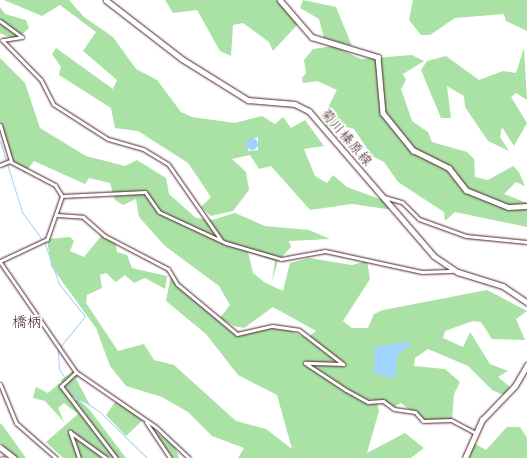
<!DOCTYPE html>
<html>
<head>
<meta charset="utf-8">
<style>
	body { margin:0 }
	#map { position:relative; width:527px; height:458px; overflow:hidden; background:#fff; font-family:"Playpen Sans","Klee One",sans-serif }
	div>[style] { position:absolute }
	.green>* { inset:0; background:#aae1a5 }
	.water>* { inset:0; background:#a0d3fd }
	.round { border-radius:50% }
	.stream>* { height:1px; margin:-0.5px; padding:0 0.5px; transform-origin:0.5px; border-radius:0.5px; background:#a0d3fd }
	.roads { filter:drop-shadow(0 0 1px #4a1f2b) drop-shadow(0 0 1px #4a1f2b) }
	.street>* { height:3px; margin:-1.5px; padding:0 1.5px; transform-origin:1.5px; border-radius:1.5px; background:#fff }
	.secondary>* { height:4.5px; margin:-2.25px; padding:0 2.25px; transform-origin:2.25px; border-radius:2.25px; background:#fff }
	span { translate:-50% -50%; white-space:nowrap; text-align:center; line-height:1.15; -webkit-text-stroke:4px #fff; paint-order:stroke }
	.street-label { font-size:14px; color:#4a1f2b }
	.neighbourhood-label { font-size:15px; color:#4a1f2b }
</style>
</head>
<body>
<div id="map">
	<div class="green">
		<div style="clip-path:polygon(evenodd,4px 0,69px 0,84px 17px,113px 37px,136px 69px,157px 80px,181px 112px,192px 117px,235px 123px,262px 116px,275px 124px,283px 117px,291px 128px,305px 120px,324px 146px,304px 149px,315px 176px,327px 183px,333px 175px,347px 187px,388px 202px,393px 210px,352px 204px,310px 210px,271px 166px,259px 169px,250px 155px,232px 159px,246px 172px,249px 190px,233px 211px,211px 216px,201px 207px,211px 197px,188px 163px,138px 131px,115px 128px,111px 108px,59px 75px,61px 67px,52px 54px,56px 48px,113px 89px,117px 80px,83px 51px,96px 32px,60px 5px,42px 16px,4px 0,258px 137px,258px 150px,248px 151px,247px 141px,258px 137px)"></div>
		<div style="clip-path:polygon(165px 0,279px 0,298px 24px,273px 51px,269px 42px,243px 23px,233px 25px,231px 56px,220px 51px,197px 10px,173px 13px)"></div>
		<div style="clip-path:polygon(303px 0,336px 7px,352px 46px,324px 38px,319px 19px,300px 8px)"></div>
		<div style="clip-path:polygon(413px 0,527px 0,527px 31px,506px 21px,504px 14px,455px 18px,430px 35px,421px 35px,409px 20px)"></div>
		<div style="clip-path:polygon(0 7px,5px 14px,26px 20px,29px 28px,16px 40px,0 33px)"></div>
		<div style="clip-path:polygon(333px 46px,361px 59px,412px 55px,424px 61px,403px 74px,406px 80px,401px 89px,412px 121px,428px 132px,432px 142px,467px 152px,474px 159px,475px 177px,488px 180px,513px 166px,519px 172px,525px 186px,516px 182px,504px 194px,527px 203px,527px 227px,455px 212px,445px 221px,444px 212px,398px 182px,384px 162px,372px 156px,354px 129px,339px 125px,328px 129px,322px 119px,337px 90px,317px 81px,303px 83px,302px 78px,306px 73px,304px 60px,313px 49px)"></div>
		<div style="clip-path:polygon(524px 48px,527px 100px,516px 93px,511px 97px,527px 123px,514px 146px,502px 127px,500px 137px,509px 151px,488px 141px,465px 107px,464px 96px,447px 86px,451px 118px,441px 118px,421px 70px,427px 61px,446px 56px,479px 80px,503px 71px,516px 73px)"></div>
		<div style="clip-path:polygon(0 58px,25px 83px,40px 128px,86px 156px,125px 166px,137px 160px,166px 178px,169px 194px,196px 218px,212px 220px,235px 213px,265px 226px,309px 230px,330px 239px,289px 241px,291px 247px,278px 261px,272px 281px,275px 261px,248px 252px,253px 273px,264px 282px,283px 291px,290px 263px,309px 258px,352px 265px,367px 261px,370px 279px,343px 321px,352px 328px,368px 328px,374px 314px,383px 310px,487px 290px,527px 311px,516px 319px,525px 340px,492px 339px,481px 322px,473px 321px,445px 331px,443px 338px,463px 347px,470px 332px,490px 364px,508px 371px,498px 377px,510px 387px,504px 395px,492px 390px,468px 366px,428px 349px,415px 358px,414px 366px,445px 369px,460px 382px,454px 394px,452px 420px,423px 421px,401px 403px,392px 408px,383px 401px,366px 399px,377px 403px,379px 411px,367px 453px,405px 433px,424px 448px,411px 458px,238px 458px,244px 448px,212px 436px,188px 412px,162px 397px,126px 386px,110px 366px,96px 328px,51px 266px,47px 239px,70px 237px,74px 241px,70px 251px,84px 257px,102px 235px,115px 242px,117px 252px,127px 255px,132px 268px,167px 276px,165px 289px,145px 278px,134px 283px,125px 275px,116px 282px,106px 273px,100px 275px,102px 288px,87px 295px,86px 303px,118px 351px,144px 344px,154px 360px,174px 365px,236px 421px,266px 429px,292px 449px,277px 395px,238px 375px,206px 334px,166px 301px,171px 275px,236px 336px,279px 326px,307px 338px,316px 331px,273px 307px,244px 328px,234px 326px,220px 318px,230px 305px,219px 286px,165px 246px,139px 217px,136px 199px,123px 205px,115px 200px,110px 183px,89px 178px,85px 184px,34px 161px,25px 173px,14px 163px,0 125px)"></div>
		<div style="clip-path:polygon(73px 371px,79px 375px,76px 379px,90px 405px,72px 397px,62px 384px,61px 380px)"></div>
		<div style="clip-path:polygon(60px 383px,70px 401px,78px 399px,89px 409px,126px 458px,63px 458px,46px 442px,78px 414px,64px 403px,58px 408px,64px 422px,45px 401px,33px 398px,36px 387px,48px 393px)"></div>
		<div style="clip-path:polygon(116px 401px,143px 420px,126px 436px,106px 415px)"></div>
		<div style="clip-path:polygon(0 423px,3px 426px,26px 458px,14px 458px,0 442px)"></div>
		<div style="clip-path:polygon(150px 427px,175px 447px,179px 458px,173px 458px)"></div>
		<div style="clip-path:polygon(507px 427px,520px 427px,527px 438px,527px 458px,469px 458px,474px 443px,486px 450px)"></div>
	</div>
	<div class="water">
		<div class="round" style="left:246px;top:138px;width:12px;height:12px"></div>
		<div style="clip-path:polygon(413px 342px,397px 356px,395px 379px,374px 373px,375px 346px)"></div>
	</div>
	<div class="stream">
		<div style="left:0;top:141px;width:74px;rotate:72.8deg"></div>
		<div style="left:22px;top:212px;width:39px;rotate:54deg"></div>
		<div style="left:45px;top:244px;width:42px;rotate:70.7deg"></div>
		<div style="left:59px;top:284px;width:41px;rotate:50.9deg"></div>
		<div style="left:85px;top:316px;width:40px;rotate:129deg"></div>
		<div style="left:58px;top:350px;width:19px;rotate:87deg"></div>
		<div style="left:59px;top:369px;width:33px;rotate:57deg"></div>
		<div style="left:77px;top:397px;width:27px;rotate:33deg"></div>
		<div style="left:100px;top:412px;width:66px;rotate:44.4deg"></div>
	</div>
	<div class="roads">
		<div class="street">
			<div style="left:0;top:21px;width:27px;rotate:36deg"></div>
			<div style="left:22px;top:37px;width:20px;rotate:171deg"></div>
			<div style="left:2px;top:40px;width:56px;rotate:45.7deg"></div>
			<div style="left:41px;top:80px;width:27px;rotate:63deg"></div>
			<div style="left:53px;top:104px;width:65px;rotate:32.5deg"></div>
			<div style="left:108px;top:139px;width:36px;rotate:16deg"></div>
			<div style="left:143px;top:149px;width:29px;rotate:31deg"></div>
			<div style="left:168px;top:164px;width:93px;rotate:55.1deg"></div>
			<div style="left:0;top:125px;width:39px;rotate:73deg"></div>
			<div style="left:11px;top:162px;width:50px;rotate:27.6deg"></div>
			<div style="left:55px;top:185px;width:13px;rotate:58deg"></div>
			<div style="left:62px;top:196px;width:46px;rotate:109.2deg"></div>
			<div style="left:47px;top:239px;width:52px;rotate:154.9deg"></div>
			<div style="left:0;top:165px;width:11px;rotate:-22deg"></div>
			<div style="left:62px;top:196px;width:83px;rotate:-2.8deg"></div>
			<div style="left:145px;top:192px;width:24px;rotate:55deg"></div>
			<div style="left:159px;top:212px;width:74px;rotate:24.8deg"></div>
			<div style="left:226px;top:243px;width:57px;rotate:16.2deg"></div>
			<div style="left:281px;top:259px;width:45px;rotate:-10.3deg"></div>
			<div style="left:325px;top:251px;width:99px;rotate:12.2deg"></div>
			<div style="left:422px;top:272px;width:34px;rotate:-2deg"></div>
			<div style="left:384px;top:197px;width:19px;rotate:16deg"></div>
			<div style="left:402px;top:202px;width:24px;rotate:45deg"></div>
			<div style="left:419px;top:219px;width:50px;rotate:19.9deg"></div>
			<div style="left:466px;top:236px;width:61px;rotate:5.6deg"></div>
			<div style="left:57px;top:215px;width:26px;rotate:4deg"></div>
			<div style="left:83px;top:217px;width:29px;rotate:41deg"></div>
			<div style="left:105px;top:236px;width:71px;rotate:27.6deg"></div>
			<div style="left:168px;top:269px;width:17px;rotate:59deg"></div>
			<div style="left:177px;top:284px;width:78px;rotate:39.8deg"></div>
			<div style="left:237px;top:334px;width:36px;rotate:-13deg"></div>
			<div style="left:272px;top:326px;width:27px;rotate:8deg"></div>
			<div style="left:299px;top:330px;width:56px;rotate:37.7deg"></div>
			<div style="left:343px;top:364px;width:38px;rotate:-178deg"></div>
			<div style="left:305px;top:363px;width:49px;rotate:33.4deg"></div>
			<div style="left:346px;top:390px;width:25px;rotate:29deg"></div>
			<div style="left:368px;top:402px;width:15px;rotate:-4deg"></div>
			<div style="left:383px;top:401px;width:14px;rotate:36deg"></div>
			<div style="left:394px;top:409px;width:21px;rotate:8deg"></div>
			<div style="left:415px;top:412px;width:12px;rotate:48deg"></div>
			<div style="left:423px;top:421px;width:28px;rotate:-2deg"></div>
			<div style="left:451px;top:420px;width:27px;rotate:28deg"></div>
			<div style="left:0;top:262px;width:134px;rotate:55.4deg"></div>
			<div style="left:76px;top:372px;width:97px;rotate:34.5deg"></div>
			<div style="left:156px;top:427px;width:45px;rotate:43.2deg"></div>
			<div style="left:76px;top:372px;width:21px;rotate:137deg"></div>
			<div style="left:61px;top:386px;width:91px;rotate:52.6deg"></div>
			<div style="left:0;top:384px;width:42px;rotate:67.7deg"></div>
			<div style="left:16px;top:423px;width:53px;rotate:41.2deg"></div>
			<div style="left:146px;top:422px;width:43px;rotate:56.3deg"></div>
			<div style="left:2px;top:458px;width:1px"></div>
			<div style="left:79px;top:458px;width:28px;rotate:-109deg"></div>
			<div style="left:70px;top:432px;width:44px;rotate:35.8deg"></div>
		</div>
		<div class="secondary">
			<div style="left:106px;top:0;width:96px;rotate:37.8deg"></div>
			<div style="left:182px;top:59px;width:78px;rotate:31.8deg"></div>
			<div style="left:248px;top:100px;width:47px;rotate:4.9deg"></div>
			<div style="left:295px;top:104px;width:16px;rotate:27deg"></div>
			<div style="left:309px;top:111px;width:191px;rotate:49.2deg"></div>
			<div style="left:434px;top:256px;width:29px;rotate:34deg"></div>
			<div style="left:458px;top:272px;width:47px;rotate:17.3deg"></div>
			<div style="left:503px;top:286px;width:29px;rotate:34deg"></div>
			<div style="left:280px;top:0;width:49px;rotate:49.1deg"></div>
			<div style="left:312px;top:37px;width:69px;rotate:16.9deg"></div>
			<div style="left:378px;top:57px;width:56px;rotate:84.9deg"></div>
			<div style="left:383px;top:113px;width:48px;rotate:51deg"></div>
			<div style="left:413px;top:150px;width:40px;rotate:26.6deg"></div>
			<div style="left:449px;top:168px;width:28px;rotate:52deg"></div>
			<div style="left:466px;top:190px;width:45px;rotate:22deg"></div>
			<div style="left:508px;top:207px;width:19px;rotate:-3deg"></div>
			<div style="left:0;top:447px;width:18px;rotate:38deg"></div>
			<div style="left:465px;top:458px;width:42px;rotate:-65.9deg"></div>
			<div style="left:482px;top:420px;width:47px;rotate:-45.9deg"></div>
			<div style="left:515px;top:386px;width:24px;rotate:-60deg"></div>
		</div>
	</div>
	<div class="street-label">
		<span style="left:347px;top:137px;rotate:49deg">菊川榛原線</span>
	</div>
	<div class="neighbourhood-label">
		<span style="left:27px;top:321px">橋柄</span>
	</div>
</div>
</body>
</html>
